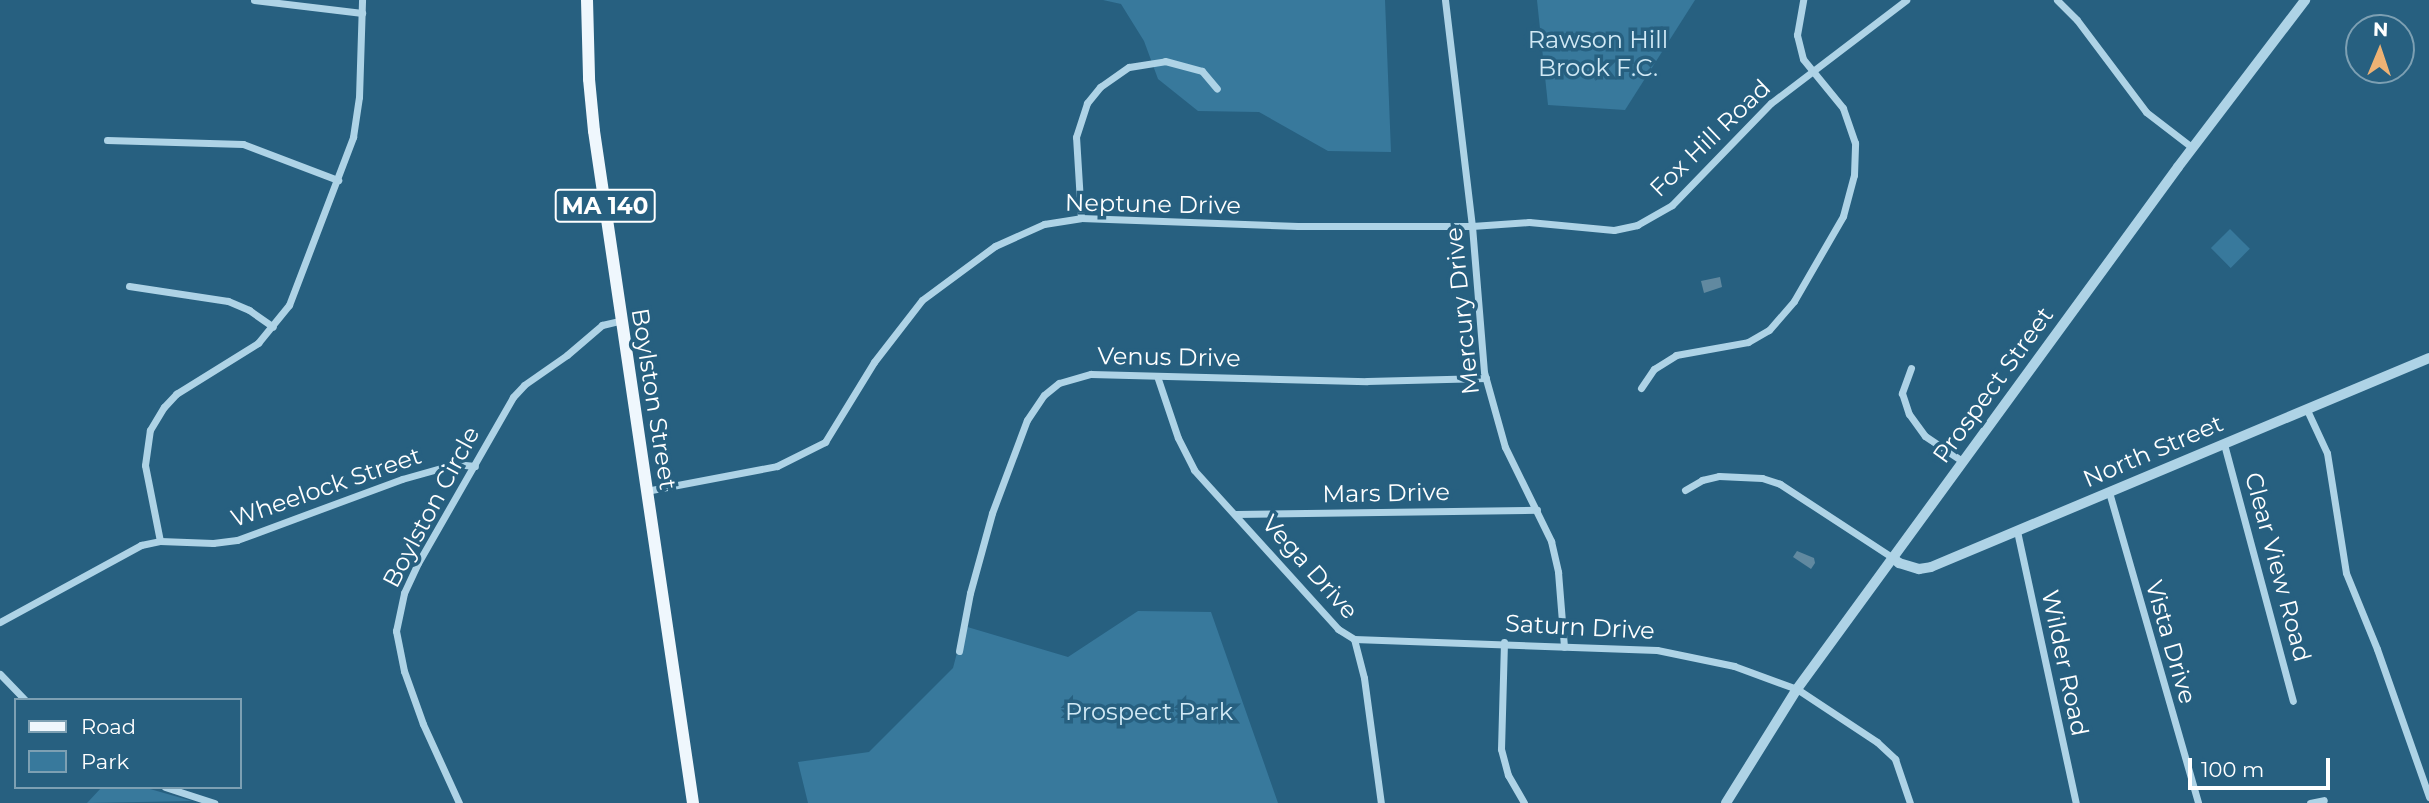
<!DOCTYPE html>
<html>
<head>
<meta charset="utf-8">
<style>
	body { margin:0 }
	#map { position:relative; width:2429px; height:803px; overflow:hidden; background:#276080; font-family:Montserrat,sans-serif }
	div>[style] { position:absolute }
	.green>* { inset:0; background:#38799c; transform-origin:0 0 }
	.water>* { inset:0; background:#6189a0 }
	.minor>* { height:7px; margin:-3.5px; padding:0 3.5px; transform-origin:3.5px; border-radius:3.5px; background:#aed3e6 }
	.tertiary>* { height:10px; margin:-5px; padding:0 5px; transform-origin:5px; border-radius:5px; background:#aed3e6 }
	.primary>* { height:12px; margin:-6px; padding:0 6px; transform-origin:6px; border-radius:6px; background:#eff7fd }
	span { translate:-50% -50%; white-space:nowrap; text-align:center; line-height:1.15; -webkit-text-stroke:7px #276080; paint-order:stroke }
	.shield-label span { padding:2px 5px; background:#276080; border:2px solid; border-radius:5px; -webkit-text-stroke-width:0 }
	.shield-label { font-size:23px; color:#fff; font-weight:700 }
	.park-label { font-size:24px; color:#d1e9f5 }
	.street-label { font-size:24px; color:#fff }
	.legend { position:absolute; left:14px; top:698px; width:228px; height:91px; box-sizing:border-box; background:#276080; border:2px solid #7da0b3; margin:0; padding:9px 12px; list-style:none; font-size:21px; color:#fff }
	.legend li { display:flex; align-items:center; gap:14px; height:35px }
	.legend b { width:35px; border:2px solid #7da0b3 }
	.north { position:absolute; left:2345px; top:14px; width:70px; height:70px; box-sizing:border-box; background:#276080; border:2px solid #7da0b3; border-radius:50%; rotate:2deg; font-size:19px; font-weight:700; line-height:28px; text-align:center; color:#fff }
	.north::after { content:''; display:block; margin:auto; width:24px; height:32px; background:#eeb274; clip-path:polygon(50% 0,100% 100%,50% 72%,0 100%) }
	.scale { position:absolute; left:2188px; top:758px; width:142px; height:32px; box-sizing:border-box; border:4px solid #fff; border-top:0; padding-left:9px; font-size:21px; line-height:24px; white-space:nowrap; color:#fff; -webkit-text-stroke:5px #276080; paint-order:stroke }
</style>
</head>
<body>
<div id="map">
	<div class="green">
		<div style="clip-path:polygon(1103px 0,1385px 0,1391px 152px,1328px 151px,1259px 112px,1198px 111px,1158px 79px,1144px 41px,1121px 4px)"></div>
		<div style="clip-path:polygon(1537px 0,1695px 0,1625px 110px,1548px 105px)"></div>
		<div style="left:2230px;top:229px;width:28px;height:27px;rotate:45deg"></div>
		<div style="clip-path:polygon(1138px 611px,1211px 612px,1278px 803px,808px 803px,798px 762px,869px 752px,953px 668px,964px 626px,1068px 657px)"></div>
		<div style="clip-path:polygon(102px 787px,143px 787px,192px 801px,87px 803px)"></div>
	</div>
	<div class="water">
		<div style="clip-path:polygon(1720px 277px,1722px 287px,1704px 293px,1701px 281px)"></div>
		<div style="clip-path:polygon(1797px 551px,1814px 558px,1815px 563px,1811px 569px,1793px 557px)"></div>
	</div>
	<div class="minor">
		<div style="left:254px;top:0;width:109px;rotate:6.9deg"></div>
		<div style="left:1445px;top:0;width:228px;rotate:83.2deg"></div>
		<div style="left:1472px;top:226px;width:146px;rotate:85.3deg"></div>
		<div style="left:1484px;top:372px;width:78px;rotate:74.4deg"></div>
		<div style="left:1505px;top:447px;width:105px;rotate:63.9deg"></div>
		<div style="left:1551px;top:541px;width:32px;rotate:77deg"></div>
		<div style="left:1558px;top:572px;width:75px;rotate:85.4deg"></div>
		<div style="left:2057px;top:0;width:28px;rotate:45deg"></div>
		<div style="left:2077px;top:20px;width:115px;rotate:53.1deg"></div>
		<div style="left:2146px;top:112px;width:59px;rotate:37.5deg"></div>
		<div style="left:107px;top:140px;width:136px;rotate:1.7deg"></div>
		<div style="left:243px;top:144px;width:102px;rotate:20.8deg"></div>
		<div style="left:1081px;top:218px;width:81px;rotate:-93.5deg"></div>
		<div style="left:1076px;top:137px;width:36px;rotate:-72deg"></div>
		<div style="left:1087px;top:103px;width:21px;rotate:-51deg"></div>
		<div style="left:1100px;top:87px;width:35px;rotate:-35deg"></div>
		<div style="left:1129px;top:67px;width:36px;rotate:-9deg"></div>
		<div style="left:1165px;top:61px;width:38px;rotate:15deg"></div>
		<div style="left:1202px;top:71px;width:23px;rotate:50deg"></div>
		<div style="left:129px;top:286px;width:100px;rotate:8.6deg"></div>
		<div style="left:228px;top:301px;width:23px;rotate:23deg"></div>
		<div style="left:249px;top:310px;width:29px;rotate:35deg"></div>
		<div style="left:1911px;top:368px;width:27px;rotate:110deg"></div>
		<div style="left:1902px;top:393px;width:22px;rotate:72deg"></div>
		<div style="left:1909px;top:414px;width:27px;rotate:54deg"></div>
		<div style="left:1925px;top:436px;width:45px;rotate:34deg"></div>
		<div style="left:1157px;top:376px;width:65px;rotate:71.3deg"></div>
		<div style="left:1178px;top:438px;width:36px;rotate:63deg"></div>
		<div style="left:1194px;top:470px;width:215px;rotate:47.8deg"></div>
		<div style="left:1338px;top:629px;width:19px;rotate:32deg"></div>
		<div style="left:1354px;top:639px;width:40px;rotate:75.6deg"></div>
		<div style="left:1364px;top:678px;width:126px;rotate:82.3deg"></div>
		<div style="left:1641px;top:388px;width:23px;rotate:-56deg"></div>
		<div style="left:1654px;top:369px;width:26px;rotate:-32deg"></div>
		<div style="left:1676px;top:355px;width:73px;rotate:-10.2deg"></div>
		<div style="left:1748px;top:342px;width:24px;rotate:-30deg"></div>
		<div style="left:1769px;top:330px;width:38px;rotate:-49deg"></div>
		<div style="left:1794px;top:301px;width:98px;rotate:-60deg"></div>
		<div style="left:1843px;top:216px;width:42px;rotate:-75deg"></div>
		<div style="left:1854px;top:175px;width:32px;rotate:-88deg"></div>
		<div style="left:1855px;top:143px;width:37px;rotate:-109deg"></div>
		<div style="left:1843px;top:108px;width:63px;rotate:-129.2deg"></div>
		<div style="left:1803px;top:59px;width:25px;rotate:-104deg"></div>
		<div style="left:1797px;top:35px;width:36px;rotate:-80deg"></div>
		<div style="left:2307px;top:410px;width:47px;rotate:65.1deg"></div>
		<div style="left:2327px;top:453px;width:121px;rotate:81deg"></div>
		<div style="left:2346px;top:573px;width:82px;rotate:67.8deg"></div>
		<div style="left:2377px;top:649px;width:157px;rotate:70.6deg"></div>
		<div style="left:2224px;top:444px;width:266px;rotate:75deg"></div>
		<div style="left:1685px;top:490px;width:20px;rotate:-30deg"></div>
		<div style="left:1702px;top:480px;width:17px;rotate:-13deg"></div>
		<div style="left:1719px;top:476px;width:43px;rotate:2.7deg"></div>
		<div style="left:1762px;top:478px;width:19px;rotate:18deg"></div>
		<div style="left:1780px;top:484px;width:135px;rotate:33.2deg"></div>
		<div style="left:646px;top:491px;width:133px;rotate:-10.8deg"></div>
		<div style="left:777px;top:466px;width:54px;rotate:-26.6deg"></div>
		<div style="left:825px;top:442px;width:94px;rotate:-58.5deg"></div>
		<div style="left:874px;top:362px;width:78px;rotate:-52.3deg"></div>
		<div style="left:922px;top:300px;width:91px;rotate:-36.5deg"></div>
		<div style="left:995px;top:246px;width:54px;rotate:-24.2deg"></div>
		<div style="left:1044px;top:224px;width:37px;rotate:-9deg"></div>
		<div style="left:1081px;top:218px;width:217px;rotate:2.1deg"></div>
		<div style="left:1298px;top:226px;width:174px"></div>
		<div style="left:1472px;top:226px;width:57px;rotate:-4deg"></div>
		<div style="left:1529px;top:222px;width:85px;rotate:5.4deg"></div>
		<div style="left:1614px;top:230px;width:24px;rotate:-12deg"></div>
		<div style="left:1637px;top:225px;width:40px;rotate:-29.7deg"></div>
		<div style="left:1672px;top:205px;width:142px;rotate:-45.9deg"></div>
		<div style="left:1771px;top:103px;width:170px;rotate:-37.3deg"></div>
		<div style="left:2109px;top:492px;width:323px;rotate:74deg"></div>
		<div style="left:1236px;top:514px;width:301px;rotate:-0.8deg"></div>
		<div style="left:2017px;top:531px;width:278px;rotate:77.8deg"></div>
		<div style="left:160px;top:541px;width:77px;rotate:-101.2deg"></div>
		<div style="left:145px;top:465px;width:35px;rotate:-82deg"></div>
		<div style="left:150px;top:430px;width:27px;rotate:-59deg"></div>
		<div style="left:164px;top:407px;width:18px;rotate:-47deg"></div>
		<div style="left:176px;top:394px;width:97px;rotate:-31.9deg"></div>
		<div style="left:258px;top:343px;width:49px;rotate:-50.8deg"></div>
		<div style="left:289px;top:305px;width:180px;rotate:-69.1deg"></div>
		<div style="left:353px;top:137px;width:40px;rotate:-81.5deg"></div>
		<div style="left:359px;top:97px;width:97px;rotate:-88.2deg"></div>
		<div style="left:0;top:622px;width:161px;rotate:-28.6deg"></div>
		<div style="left:141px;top:545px;width:19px;rotate:-12deg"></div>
		<div style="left:160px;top:541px;width:53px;rotate:2.2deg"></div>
		<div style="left:213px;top:543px;width:24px;rotate:-7deg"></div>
		<div style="left:237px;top:540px;width:176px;rotate:-20.3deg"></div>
		<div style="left:402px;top:479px;width:55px;rotate:-15.8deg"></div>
		<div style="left:455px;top:464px;width:20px;rotate:6deg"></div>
		<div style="left:1354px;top:639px;width:303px;rotate:2.1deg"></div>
		<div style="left:1657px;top:650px;width:79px;rotate:11.7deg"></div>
		<div style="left:1734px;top:666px;width:67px;rotate:20.1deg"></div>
		<div style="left:1797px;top:689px;width:96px;rotate:33.5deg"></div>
		<div style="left:1877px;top:742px;width:25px;rotate:43deg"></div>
		<div style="left:1895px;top:759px;width:46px;rotate:71.2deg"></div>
		<div style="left:1504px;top:642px;width:107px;rotate:91.6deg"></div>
		<div style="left:1501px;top:749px;width:27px;rotate:75deg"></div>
		<div style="left:1508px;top:775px;width:32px;rotate:60deg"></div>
		<div style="left:959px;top:651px;width:59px;rotate:-79.3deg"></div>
		<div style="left:970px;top:593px;width:83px;rotate:-74.6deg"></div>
		<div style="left:992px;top:513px;width:99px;rotate:-69.4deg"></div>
		<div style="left:1027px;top:420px;width:30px;rotate:-56deg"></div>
		<div style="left:1044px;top:395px;width:19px;rotate:-39deg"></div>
		<div style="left:1059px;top:383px;width:33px;rotate:-16deg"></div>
		<div style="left:1091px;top:374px;width:276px;rotate:1.5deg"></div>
		<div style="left:1367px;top:381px;width:119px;rotate:-1.4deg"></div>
		<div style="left:0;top:674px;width:36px;rotate:46deg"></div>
		<div style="left:165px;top:787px;width:52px;rotate:18.1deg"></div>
		<div style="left:459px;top:803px;width:87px;rotate:-114.5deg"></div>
		<div style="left:423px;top:724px;width:56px;rotate:-109.7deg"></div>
		<div style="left:404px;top:671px;width:41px;rotate:-101.3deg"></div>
		<div style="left:396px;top:631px;width:39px;rotate:-78deg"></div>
		<div style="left:404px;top:593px;width:33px;rotate:-65deg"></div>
		<div style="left:418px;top:563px;width:191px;rotate:-60.2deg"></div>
		<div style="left:513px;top:397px;width:16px;rotate:-47deg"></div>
		<div style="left:524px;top:385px;width:52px;rotate:-34.9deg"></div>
		<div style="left:567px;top:355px;width:46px;rotate:-40.6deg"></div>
		<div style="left:602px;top:325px;width:18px;rotate:-13deg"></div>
		<div style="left:2310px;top:803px;width:14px;rotate:-12deg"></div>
	</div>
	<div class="tertiary">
		<div style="left:1893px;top:558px;width:8px;rotate:40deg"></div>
		<div style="left:1899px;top:563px;width:21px;rotate:17deg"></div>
		<div style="left:1919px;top:569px;width:12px;rotate:-9deg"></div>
		<div style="left:1931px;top:567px;width:540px;rotate:-22.77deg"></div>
		<div style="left:1726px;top:803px;width:134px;rotate:-58.1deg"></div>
		<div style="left:1797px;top:689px;width:646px;rotate:-53.87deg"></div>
		<div style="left:2178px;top:167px;width:210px;rotate:-52.7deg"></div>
	</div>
	<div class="primary">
		<div style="left:587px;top:0;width:79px;rotate:88.5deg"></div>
		<div style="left:589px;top:79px;width:52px;rotate:84.5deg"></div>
		<div style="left:594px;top:131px;width:679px;rotate:81.62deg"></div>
	</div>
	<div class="shield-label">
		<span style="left:605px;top:206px">MA 140</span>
	</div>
	<div class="park-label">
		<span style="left:1598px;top:54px">Rawson Hill<br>Brook F.C.</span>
		<span style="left:1149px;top:712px">Prospect Park</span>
	</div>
	<div class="street-label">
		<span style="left:1710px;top:138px;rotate:-44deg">Fox Hill Road</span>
		<span style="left:1153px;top:204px;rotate:1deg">Neptune Drive</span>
		<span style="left:1462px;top:311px;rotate:-96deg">Mercury Drive</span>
		<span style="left:1169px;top:357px;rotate:1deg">Venus Drive</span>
		<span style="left:1993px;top:385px;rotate:-54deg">Prospect Street</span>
		<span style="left:654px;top:399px;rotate:81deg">Boylston Street</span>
		<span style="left:2153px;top:451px;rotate:-23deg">North Street</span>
		<span style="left:326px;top:487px;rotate:-19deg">Wheelock Street</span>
		<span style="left:1386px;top:493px;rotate:-1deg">Mars Drive</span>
		<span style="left:431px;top:507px;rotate:-62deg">Boylston Circle</span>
		<span style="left:1310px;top:567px;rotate:48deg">Vega Drive</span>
		<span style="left:2278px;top:567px;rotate:75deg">Clear View Road</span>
		<span style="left:1580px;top:627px;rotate:3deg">Saturn Drive</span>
		<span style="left:2171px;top:642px;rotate:74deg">Vista Drive</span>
		<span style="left:2065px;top:663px;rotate:78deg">Wilder Road</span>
	</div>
	<ul class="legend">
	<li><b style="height:9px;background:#eff7fd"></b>Road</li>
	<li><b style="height:19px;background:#38799c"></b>Park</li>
	</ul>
	<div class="north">N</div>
	<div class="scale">100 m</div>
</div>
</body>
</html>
